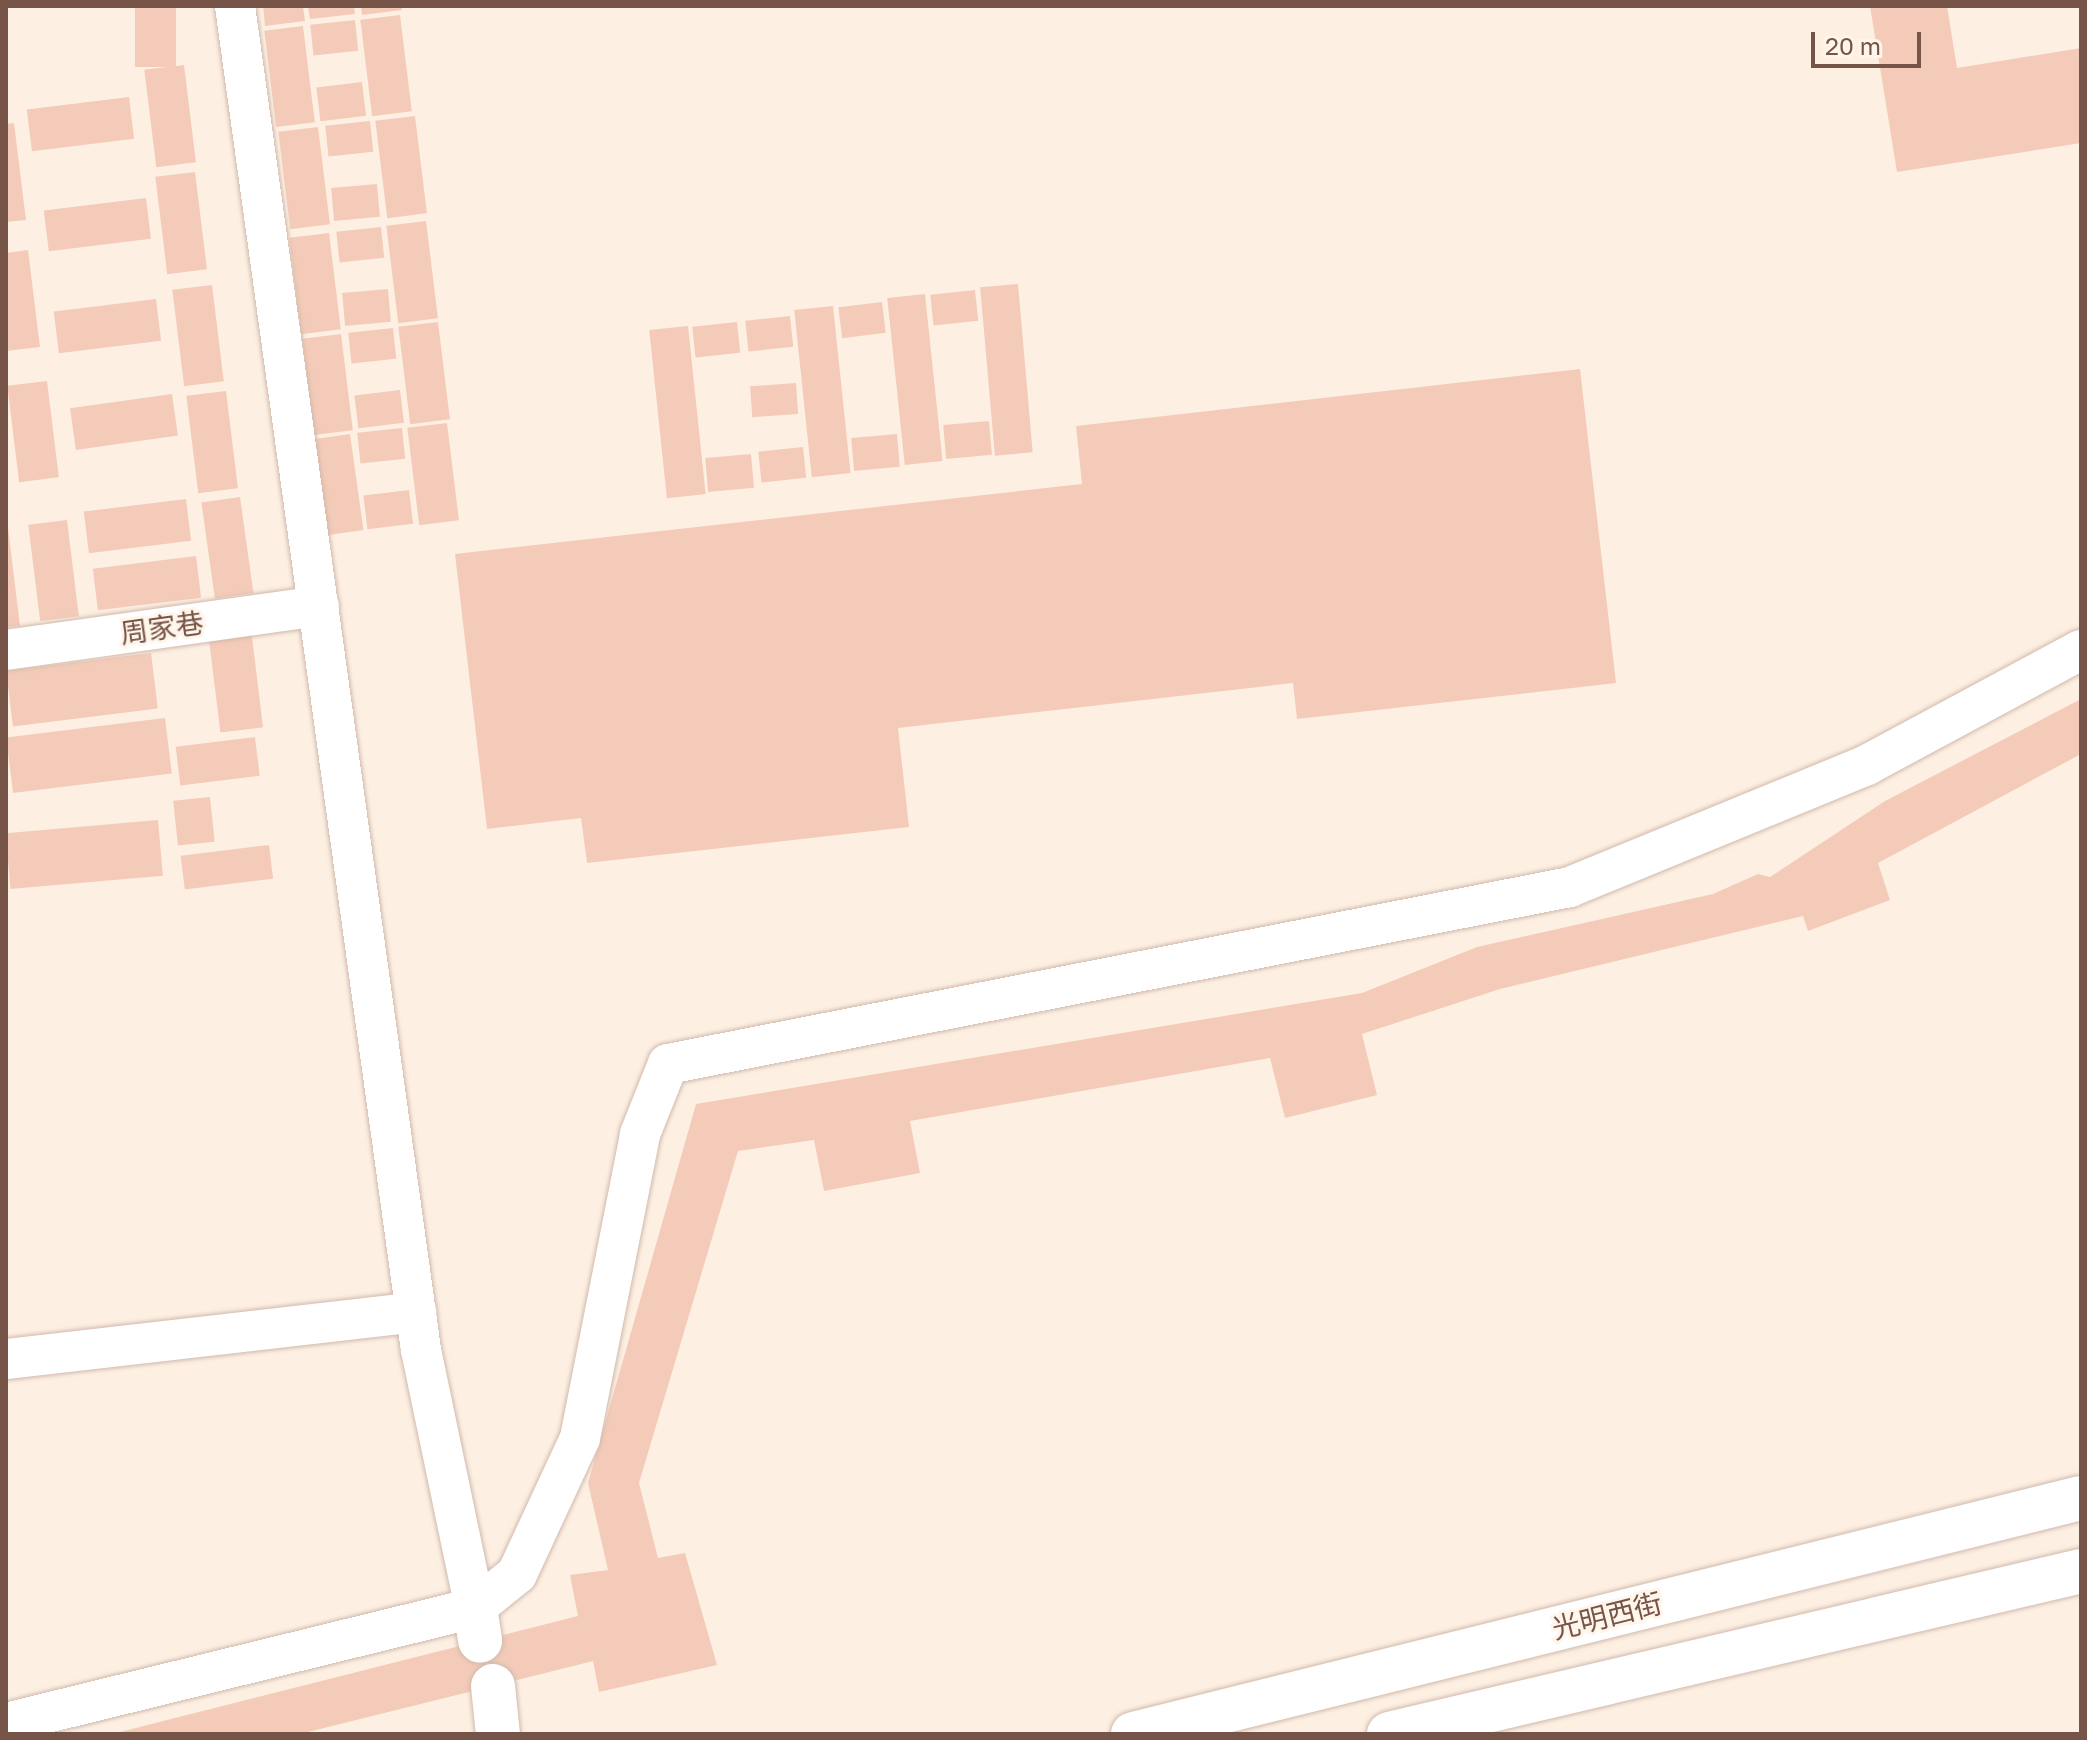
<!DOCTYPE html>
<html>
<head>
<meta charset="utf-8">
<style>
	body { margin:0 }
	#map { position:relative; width:2087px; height:1740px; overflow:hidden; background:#fdf0e3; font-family:"Golos Text","Noto Sans SC",sans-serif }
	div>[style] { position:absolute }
	.building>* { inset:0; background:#f4cbb9; transform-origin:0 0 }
	.roads { filter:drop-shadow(0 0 2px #d1b9ac) drop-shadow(0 0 2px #d1b9ac) }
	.street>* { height:40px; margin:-20px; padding:0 20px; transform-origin:20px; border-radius:20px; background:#fff }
	.secondary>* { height:44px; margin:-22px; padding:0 22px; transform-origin:22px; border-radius:22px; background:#fff }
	span { translate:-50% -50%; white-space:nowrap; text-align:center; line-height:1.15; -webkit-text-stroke:6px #fff5ea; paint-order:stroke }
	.street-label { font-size:28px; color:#765448 }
	.frame { position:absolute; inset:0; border:8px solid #765448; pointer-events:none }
	.scale { position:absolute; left:1811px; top:32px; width:110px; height:36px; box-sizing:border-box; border:4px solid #765448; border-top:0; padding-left:10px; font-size:24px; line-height:28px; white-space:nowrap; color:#765448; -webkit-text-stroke:6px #fff5ea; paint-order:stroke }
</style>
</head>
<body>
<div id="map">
	<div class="building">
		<div style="left:135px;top:6px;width:41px;height:61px"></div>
		<div style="clip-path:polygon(263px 6px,303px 6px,305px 21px,265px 26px)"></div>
		<div style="clip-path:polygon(308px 6px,354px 6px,355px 14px,310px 19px)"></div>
		<div style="clip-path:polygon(361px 6px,401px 6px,402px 10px,362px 15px)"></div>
		<div style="clip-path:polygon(1870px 6px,1947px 6px,1957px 68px,2081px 48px,2081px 143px,1897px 172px)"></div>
		<div style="left:400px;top:15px;width:97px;height:40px;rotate:83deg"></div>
		<div style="left:355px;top:20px;width:31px;height:45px;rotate:84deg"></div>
		<div style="left:303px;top:26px;width:97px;height:39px;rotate:83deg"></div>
		<div style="left:184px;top:65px;width:98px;height:40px;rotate:83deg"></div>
		<div style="left:362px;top:82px;width:34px;height:46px;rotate:83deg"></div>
		<div style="left:129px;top:97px;width:42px;height:103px;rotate:83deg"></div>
		<div style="left:415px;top:116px;width:98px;height:40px;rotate:83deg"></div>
		<div style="left:370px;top:121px;width:31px;height:45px;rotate:84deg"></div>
		<div style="clip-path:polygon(14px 123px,26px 220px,6px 222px,6px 124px)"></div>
		<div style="left:318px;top:127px;width:98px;height:40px;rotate:83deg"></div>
		<div style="left:195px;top:172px;width:98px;height:40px;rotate:83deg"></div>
		<div style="left:377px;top:184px;width:33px;height:46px;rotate:85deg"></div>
		<div style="left:146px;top:198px;width:41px;height:103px;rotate:83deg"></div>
		<div style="left:426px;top:221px;width:98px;height:40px;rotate:83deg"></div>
		<div style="left:381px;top:227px;width:31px;height:45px;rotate:84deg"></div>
		<div style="left:329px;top:233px;width:97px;height:40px;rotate:83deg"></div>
		<div style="clip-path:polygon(28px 250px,40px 347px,6px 351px,6px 253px)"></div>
		<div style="left:1018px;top:284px;width:169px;height:38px;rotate:85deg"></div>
		<div style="left:212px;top:285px;width:97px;height:40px;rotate:83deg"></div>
		<div style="left:388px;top:289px;width:33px;height:46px;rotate:85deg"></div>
		<div style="left:975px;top:290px;width:31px;height:45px;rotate:84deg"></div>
		<div style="left:925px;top:294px;width:168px;height:38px;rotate:84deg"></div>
		<div style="left:156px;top:299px;width:42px;height:103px;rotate:83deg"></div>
		<div style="left:882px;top:302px;width:31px;height:44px;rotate:83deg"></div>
		<div style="left:833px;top:306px;width:168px;height:39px;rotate:84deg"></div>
		<div style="left:790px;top:316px;width:31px;height:45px;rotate:84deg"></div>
		<div style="left:438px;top:322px;width:98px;height:40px;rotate:83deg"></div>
		<div style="left:737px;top:322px;width:31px;height:45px;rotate:84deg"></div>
		<div style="left:688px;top:326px;width:169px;height:39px;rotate:84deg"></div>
		<div style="left:393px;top:328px;width:31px;height:45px;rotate:84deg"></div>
		<div style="left:341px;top:334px;width:97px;height:39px;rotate:83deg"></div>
		<div style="clip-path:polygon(1580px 369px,1616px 683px,1297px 719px,1293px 683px,898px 728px,909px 827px,587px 863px,581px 818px,487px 829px,455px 554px,1082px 484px,1076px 426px)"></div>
		<div style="left:47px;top:381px;width:97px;height:40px;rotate:83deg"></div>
		<div style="left:796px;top:383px;width:31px;height:46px;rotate:86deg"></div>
		<div style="left:400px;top:390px;width:33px;height:46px;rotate:83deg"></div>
		<div style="left:226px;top:391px;width:98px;height:40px;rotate:83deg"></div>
		<div style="left:172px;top:394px;width:42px;height:103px;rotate:82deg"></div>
		<div style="left:989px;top:421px;width:34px;height:46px;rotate:85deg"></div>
		<div style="left:447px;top:423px;width:98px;height:40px;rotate:83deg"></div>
		<div style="left:402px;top:428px;width:31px;height:45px;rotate:84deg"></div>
		<div style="left:350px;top:434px;width:97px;height:39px;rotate:82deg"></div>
		<div style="left:897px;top:434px;width:33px;height:46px;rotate:85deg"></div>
		<div style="left:803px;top:447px;width:31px;height:45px;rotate:84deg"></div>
		<div style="left:751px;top:454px;width:34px;height:46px;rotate:85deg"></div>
		<div style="left:409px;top:490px;width:34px;height:46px;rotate:83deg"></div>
		<div style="left:240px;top:497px;width:97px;height:39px;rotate:82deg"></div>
		<div style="left:186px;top:499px;width:42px;height:103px;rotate:83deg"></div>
		<div style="clip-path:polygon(6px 511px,20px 626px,6px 627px)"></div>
		<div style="left:67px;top:520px;width:97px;height:39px;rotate:83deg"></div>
		<div style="left:196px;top:556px;width:42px;height:104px;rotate:83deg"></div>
		<div style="left:251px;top:629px;width:99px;height:43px;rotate:83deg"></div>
		<div style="left:151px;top:653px;width:56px;height:146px;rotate:83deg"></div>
		<div style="clip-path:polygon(2081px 699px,2081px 754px,1878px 863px,1890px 900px,1808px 931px,1803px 916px,1500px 989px,1362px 1034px,1377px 1095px,1285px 1118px,1270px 1058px,910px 1121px,920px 1173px,824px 1191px,814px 1140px,738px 1151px,639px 1483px,658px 1558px,685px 1553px,717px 1665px,599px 1692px,593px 1661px,300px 1734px,112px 1734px,578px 1616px,570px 1575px,608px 1570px,588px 1483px,696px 1104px,1362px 993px,1477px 947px,1713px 894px,1758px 874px,1770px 877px,1885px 801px)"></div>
		<div style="left:165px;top:718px;width:56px;height:160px;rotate:83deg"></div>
		<div style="left:255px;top:737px;width:39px;height:80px;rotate:83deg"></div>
		<div style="left:210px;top:797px;width:45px;height:37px;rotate:84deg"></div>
		<div style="left:158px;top:820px;width:56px;height:153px;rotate:85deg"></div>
		<div style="left:269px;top:845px;width:34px;height:89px;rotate:83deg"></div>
	</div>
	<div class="roads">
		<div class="street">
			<div style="left:235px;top:6px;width:1357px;rotate:82.12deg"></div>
			<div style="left:421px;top:1350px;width:264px;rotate:78.2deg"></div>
			<div style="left:6px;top:650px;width:316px;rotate:-8deg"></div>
			<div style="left:6px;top:1359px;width:413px;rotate:-6.5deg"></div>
			<div style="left:6px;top:1723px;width:483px;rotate:-13.8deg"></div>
			<div style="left:475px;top:1608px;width:54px;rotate:-39deg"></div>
			<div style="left:517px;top:1574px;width:150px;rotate:-65.1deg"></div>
			<div style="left:580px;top:1438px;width:310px;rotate:-78.8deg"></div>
			<div style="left:640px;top:1134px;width:75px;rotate:-68.2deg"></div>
			<div style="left:668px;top:1064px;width:919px;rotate:-11.1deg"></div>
			<div style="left:1570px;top:887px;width:321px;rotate:-22.3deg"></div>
			<div style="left:1867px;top:765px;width:243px;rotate:-28.3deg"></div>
		</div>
		<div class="secondary">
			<div style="left:475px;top:1608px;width:33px;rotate:81deg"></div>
			<div style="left:493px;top:1686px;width:48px;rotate:84.1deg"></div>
			<div style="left:1133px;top:1734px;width:977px;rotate:-13.98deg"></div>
			<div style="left:1389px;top:1734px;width:711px;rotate:-13.25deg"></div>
		</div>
	</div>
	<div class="street-label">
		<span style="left:162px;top:628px;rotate:-8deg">周家巷</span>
		<span style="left:1607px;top:1616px;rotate:-14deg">光明西街</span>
	</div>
	<div class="frame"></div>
	<div class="scale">20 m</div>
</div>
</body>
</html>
